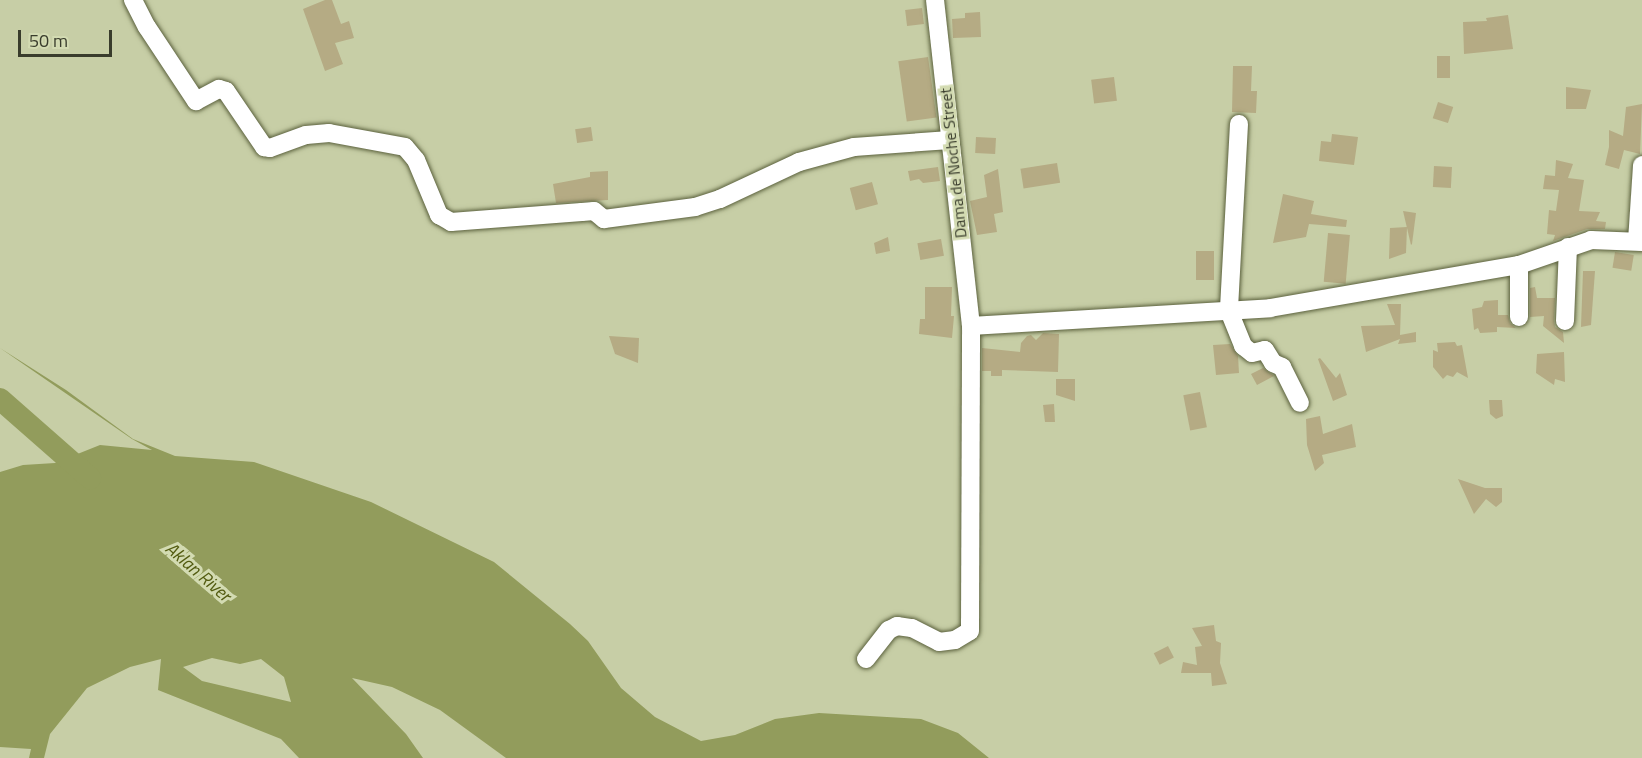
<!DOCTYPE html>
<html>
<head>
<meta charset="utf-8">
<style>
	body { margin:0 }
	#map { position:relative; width:1642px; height:758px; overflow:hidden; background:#c7cea6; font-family:"Titillium Web",sans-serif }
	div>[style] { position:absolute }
	.water>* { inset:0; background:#929c5c }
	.river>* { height:22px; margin:-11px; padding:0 11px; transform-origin:11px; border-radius:11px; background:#929c5c }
	.building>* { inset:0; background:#b5ab84; transform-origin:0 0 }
	.roads { filter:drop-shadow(0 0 2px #5b613d) drop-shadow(0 0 2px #5b613d) }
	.minor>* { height:18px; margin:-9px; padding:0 9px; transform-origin:9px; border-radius:9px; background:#fff }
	span { translate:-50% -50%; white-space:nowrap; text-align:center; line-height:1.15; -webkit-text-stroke:6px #d3dbb2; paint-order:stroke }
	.street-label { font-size:16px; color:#393c2c }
	.water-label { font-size:18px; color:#535c11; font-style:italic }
	.scale { position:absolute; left:18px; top:30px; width:94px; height:27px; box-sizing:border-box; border:3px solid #393c2c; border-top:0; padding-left:8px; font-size:18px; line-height:21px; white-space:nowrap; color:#393c2c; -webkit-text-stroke:4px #d3dbb2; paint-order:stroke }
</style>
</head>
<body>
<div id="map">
	<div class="water">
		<div style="clip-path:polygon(evenodd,0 348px,66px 390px,133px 439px,175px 456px,254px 462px,371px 502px,494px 562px,570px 624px,588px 641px,621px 688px,655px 717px,701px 741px,735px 735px,775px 719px,819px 713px,921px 719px,958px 733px,989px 758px,506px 758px,440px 710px,392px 687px,352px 678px,406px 734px,423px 758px,299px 758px,281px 739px,158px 690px,161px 659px,130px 667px,87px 688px,50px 734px,44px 758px,29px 758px,31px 749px,0 747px,0 472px,23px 465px,55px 463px,100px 445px,152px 450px,132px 439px,0 348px,212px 658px,240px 664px,261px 659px,284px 677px,291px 702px,202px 681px,183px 667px,212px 658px)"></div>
	</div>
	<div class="river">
		<div style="left:0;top:399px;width:120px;rotate:41.3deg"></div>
	</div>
	<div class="building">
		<div style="clip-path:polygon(325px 0,332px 0,341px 24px,349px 21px,354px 38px,335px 43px,343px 64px,325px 71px,303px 9px)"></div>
		<div style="left:922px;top:8px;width:16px;height:17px;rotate:83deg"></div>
		<div style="clip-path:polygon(980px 12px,981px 37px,953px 38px,952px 19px,965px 18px,965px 13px)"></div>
		<div style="clip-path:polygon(1508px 15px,1513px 49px,1464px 54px,1463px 22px,1487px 21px,1486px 18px)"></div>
		<div style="left:1437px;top:56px;width:13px;height:22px"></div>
		<div style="left:928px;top:57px;width:61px;height:30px;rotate:82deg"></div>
		<div style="clip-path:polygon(1233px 66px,1252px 66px,1251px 91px,1257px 91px,1256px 113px,1232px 112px)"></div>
		<div style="left:1114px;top:77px;width:24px;height:23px;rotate:83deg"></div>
		<div style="clip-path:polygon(1566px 87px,1591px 90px,1586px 109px,1566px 109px)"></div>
		<div style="left:1438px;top:102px;width:16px;height:17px;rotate:18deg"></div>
		<div style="clip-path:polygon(1642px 104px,1640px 154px,1624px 150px,1619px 169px,1605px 165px,1609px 147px,1609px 130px,1623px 136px,1626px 107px)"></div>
		<div style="left:591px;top:127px;width:14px;height:16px;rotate:82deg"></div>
		<div style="clip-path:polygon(1332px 134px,1358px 137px,1354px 165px,1319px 161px,1321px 141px,1331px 142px)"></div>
		<div style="left:976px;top:137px;width:20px;height:16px;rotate:3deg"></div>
		<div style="clip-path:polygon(1556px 160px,1573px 164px,1568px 178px,1584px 180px,1579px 211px,1600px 212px,1596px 221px,1606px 222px,1605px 229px,1587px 229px,1553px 241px,1555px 235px,1547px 234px,1549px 210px,1556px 211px,1559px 190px,1543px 189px,1545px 175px,1555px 176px)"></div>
		<div style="left:1057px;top:163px;width:20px;height:37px;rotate:81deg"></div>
		<div style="left:1434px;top:166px;width:18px;height:21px;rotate:3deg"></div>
		<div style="clip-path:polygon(938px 167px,940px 181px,923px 183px,919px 179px,910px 181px,908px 171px)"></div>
		<div style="clip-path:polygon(998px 169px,1003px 212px,994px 214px,997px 232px,977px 235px,970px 201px,987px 197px,984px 175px)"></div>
		<div style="clip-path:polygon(608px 171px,608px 200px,556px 203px,553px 184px,590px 177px,590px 172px)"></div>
		<div style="left:872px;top:182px;width:23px;height:23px;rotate:75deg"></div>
		<div style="clip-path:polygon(1283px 194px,1314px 201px,1311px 214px,1347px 220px,1346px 227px,1309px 224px,1306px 237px,1273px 243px)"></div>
		<div style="clip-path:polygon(1403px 211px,1416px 213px,1412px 244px,1411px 245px)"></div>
		<div style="clip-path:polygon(1407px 227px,1406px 253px,1389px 259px,1390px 228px)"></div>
		<div style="left:1328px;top:233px;width:22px;height:49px;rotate:5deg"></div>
		<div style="clip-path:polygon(888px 237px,890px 251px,876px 254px,874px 243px)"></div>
		<div style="left:941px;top:239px;width:17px;height:24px;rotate:80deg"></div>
		<div style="left:1196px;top:251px;width:18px;height:29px"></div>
		<div style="left:1615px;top:252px;width:19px;height:16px;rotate:9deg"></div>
		<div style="clip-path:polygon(1583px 271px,1595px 271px,1591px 325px,1581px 327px)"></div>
		<div style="clip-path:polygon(925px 287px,952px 287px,951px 316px,954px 316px,952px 338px,919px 334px,920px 319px,925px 319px)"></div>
		<div style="clip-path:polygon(1535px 287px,1537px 298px,1555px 298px,1554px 321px,1555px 327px,1563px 332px,1564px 343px,1543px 326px,1544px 316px,1530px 317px,1530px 288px)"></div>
		<div style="clip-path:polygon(1498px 300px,1498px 315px,1508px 315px,1510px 323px,1516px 328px,1497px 327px,1497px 332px,1480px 333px,1478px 328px,1474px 330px,1472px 309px,1482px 307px,1484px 301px)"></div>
		<div style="clip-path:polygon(1387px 304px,1401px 304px,1400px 335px,1416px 332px,1416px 342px,1398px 344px,1400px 339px,1366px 352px,1361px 326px,1395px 325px)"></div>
		<div style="clip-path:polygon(1043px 333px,1059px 334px,1058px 372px,1002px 370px,1002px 376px,991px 376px,991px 371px,982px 371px,982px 348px,1020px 352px,1021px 343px,1027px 336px,1031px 335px,1036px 340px)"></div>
		<div style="clip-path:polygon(609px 336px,639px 338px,638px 363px,615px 354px)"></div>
		<div style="clip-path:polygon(1455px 342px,1457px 346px,1462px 345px,1468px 378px,1457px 372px,1453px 377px,1447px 375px,1443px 379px,1433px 367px,1433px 350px,1438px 352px,1437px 343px)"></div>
		<div style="clip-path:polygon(1230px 344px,1238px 356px,1239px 373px,1216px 375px,1213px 345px)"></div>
		<div style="clip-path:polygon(1564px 352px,1565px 382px,1555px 379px,1554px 385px,1536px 373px,1537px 354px)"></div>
		<div style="clip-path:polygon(1320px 358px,1336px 378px,1340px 373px,1347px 395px,1333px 401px,1318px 359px)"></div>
		<div style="clip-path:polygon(1263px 368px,1274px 376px,1257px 385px,1251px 374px)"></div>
		<div style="clip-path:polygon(1056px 379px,1075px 379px,1075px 401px,1056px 395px)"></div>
		<div style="left:1200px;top:392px;width:36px;height:17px;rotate:79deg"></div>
		<div style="clip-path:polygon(1489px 400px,1502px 400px,1503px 416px,1496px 419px,1490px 414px)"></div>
		<div style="clip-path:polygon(1054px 404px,1055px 422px,1045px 422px,1043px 405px)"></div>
		<div style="clip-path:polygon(1320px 416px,1323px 434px,1352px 424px,1356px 447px,1322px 455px,1324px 463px,1315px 471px,1307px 445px,1306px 419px)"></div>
		<div style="clip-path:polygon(1458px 479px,1485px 488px,1502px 488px,1502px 502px,1496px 507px,1486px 499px,1474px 514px)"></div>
		<div style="clip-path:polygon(1214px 625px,1216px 641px,1221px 643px,1220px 663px,1227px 684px,1212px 686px,1211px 673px,1181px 673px,1183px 662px,1197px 665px,1195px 647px,1202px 646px,1192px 628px)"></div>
		<div style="left:1168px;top:646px;width:13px;height:16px;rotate:63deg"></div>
	</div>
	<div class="roads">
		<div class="minor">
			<div style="left:133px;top:0;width:30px;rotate:63deg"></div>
			<div style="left:147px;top:27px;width:89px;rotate:56.5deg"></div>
			<div style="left:196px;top:101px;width:26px;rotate:-28deg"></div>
			<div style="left:219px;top:89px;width:7px;rotate:16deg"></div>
			<div style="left:226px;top:91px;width:68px;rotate:55.8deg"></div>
			<div style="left:264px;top:147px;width:6px;rotate:9deg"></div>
			<div style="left:270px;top:148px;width:38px;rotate:-20deg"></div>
			<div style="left:306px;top:135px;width:23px;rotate:-5deg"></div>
			<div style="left:329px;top:133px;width:77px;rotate:10.4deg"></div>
			<div style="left:405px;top:147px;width:17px;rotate:50deg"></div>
			<div style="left:416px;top:160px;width:60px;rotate:67.3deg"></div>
			<div style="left:439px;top:215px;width:14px;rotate:30deg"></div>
			<div style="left:451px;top:222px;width:131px;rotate:-4.4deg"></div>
			<div style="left:582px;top:212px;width:12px;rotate:-5deg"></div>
			<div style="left:594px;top:211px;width:13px;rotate:39deg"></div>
			<div style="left:604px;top:219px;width:92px;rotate:-7.5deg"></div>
			<div style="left:695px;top:207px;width:26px;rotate:-18deg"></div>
			<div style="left:720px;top:199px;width:87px;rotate:-25.1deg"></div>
			<div style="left:799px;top:162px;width:57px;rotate:-15.3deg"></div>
			<div style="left:854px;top:147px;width:96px;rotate:-4.2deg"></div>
			<div style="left:1239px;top:124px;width:187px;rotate:93.1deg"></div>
			<div style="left:1229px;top:311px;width:38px;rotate:68deg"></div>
			<div style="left:1243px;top:346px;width:11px;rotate:38deg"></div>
			<div style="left:1252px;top:353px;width:13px;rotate:-13deg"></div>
			<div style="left:1265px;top:350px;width:15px;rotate:58deg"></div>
			<div style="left:1273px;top:363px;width:10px;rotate:24deg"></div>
			<div style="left:1282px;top:367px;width:40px;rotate:63.4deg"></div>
			<div style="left:1637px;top:241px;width:76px;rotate:-86.2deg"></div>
			<div style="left:1519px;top:265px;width:52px;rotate:90deg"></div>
			<div style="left:1565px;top:321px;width:74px;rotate:-87.7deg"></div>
			<div style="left:971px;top:326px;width:300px;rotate:-3.4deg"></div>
			<div style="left:1270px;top:308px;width:253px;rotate:-9.8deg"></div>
			<div style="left:1519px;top:265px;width:76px;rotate:-19.1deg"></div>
			<div style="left:1591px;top:240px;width:51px;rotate:2.2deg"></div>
			<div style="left:866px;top:659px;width:37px;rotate:-52deg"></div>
			<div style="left:889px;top:630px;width:9px;rotate:-27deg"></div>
			<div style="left:897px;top:626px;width:15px;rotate:8deg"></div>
			<div style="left:912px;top:628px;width:30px;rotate:27deg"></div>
			<div style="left:939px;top:642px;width:16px;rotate:-7deg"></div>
			<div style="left:955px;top:640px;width:17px;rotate:-31deg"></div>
			<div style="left:970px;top:631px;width:305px;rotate:-89.8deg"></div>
			<div style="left:971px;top:326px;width:328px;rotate:-96.3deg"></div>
		</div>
	</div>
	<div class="street-label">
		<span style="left:953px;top:163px;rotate:-96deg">Dama de Noche Street</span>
	</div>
	<div class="water-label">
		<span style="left:198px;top:572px;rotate:41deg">Aklan River</span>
	</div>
	<div class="scale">50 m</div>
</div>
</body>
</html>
